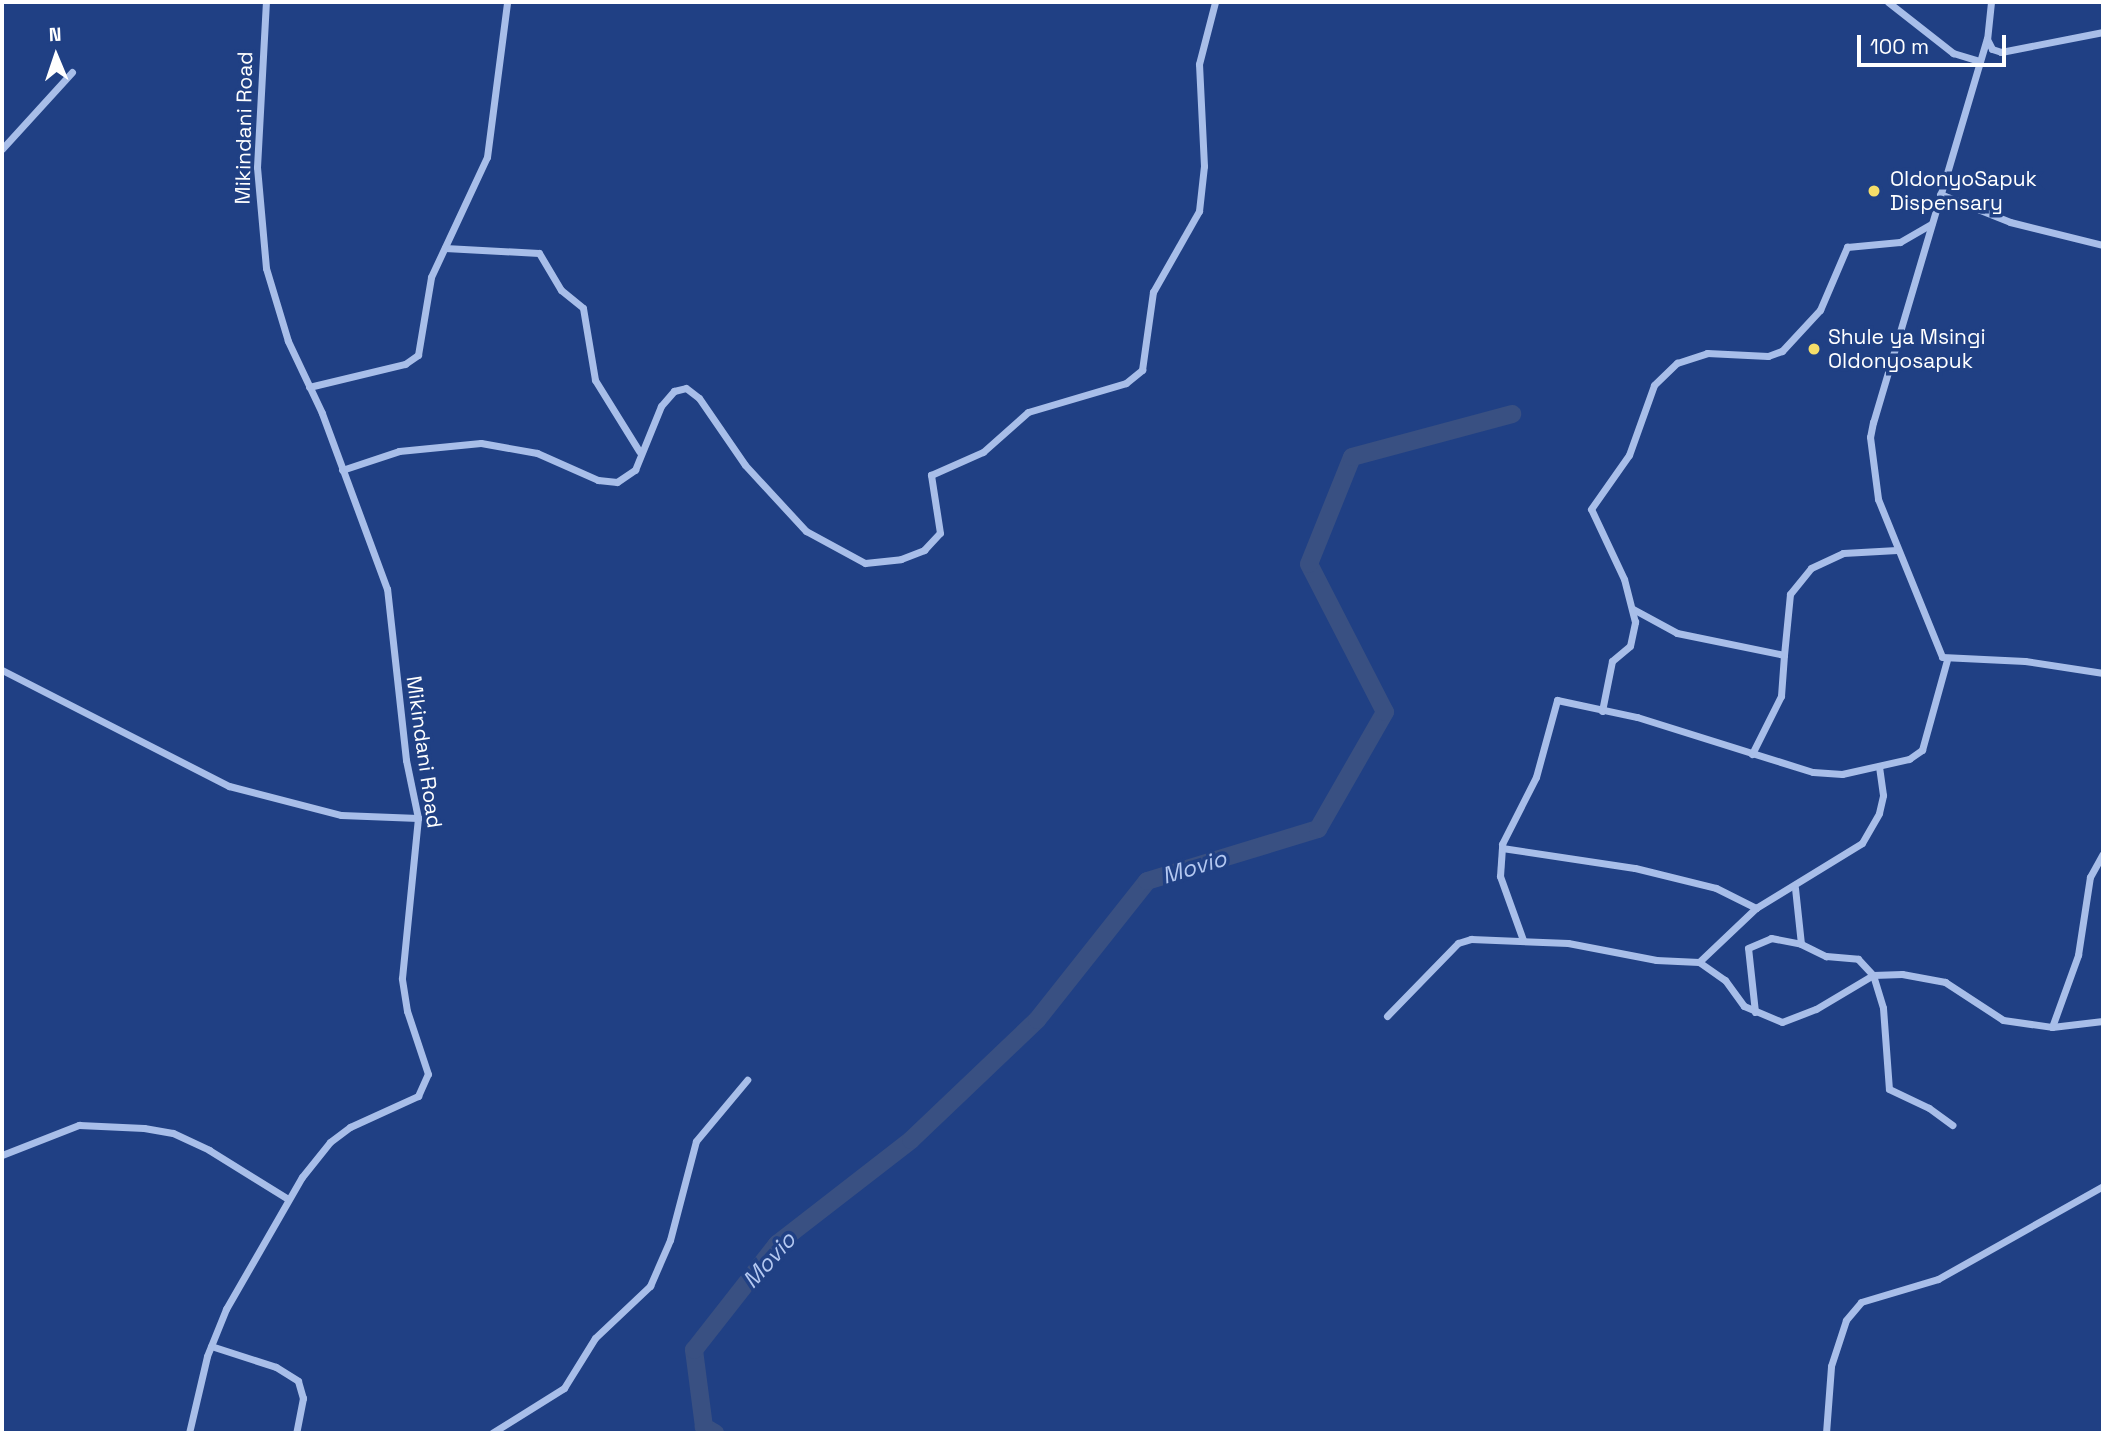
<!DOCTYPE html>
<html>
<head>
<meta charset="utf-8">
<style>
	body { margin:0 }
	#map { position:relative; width:2105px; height:1435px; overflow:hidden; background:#204084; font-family:"Space Grotesk",sans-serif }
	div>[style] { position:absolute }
	.river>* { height:18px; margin:-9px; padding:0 9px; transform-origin:9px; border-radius:9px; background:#395082 }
	.street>* { height:7px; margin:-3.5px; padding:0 3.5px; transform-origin:3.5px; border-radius:3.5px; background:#a8bee9 }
	.dots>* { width:19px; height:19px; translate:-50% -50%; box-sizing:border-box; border:4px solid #204084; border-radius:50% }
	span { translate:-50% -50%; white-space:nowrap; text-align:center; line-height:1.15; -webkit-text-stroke:7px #204084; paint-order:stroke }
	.street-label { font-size:21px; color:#fff }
	.poi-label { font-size:21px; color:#fff }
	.left { translate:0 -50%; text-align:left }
	.water-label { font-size:23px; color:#b4c8f1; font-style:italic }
	.frame { position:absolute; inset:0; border:4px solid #fff; pointer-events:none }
	.north { position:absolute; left:21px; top:21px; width:70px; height:70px; -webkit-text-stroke:5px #204084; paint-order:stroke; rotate:358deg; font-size:19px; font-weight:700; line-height:28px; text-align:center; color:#fff }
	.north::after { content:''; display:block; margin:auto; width:24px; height:32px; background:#fff; clip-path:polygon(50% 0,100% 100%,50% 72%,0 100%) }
	.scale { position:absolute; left:1857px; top:35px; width:149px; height:32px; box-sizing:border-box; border:4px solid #fff; border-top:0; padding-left:9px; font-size:21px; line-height:24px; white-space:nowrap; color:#fff; -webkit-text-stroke:5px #204084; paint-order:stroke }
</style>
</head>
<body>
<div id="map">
	<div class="river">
		<div style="left:715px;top:1433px;width:13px;rotate:-151deg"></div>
		<div style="left:704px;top:1427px;width:78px;rotate:-97.4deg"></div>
		<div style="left:694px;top:1350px;width:135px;rotate:-51.9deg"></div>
		<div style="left:777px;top:1244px;width:170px;rotate:-37.8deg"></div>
		<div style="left:911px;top:1140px;width:174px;rotate:-43.6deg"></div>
		<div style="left:1037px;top:1020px;width:177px;rotate:-51.6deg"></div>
		<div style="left:1147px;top:881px;width:179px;rotate:-16.9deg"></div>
		<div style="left:1318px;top:829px;width:135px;rotate:-60.2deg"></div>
		<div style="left:1385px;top:712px;width:166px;rotate:-117.2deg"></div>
		<div style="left:1309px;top:564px;width:115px;rotate:-68.1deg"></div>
		<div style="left:1352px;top:457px;width:166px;rotate:-15deg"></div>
	</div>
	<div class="street">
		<div style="left:1888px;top:2px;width:83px;rotate:38.1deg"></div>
		<div style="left:1953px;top:53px;width:28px;rotate:17deg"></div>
		<div style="left:1991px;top:2px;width:36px;rotate:96deg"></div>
		<div style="left:1987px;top:38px;width:401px;rotate:106.5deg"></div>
		<div style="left:1873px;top:422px;width:15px;rotate:101deg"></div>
		<div style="left:1870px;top:437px;width:63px;rotate:82.6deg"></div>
		<div style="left:1878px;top:499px;width:170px;rotate:67.9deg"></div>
		<div style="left:1942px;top:657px;width:83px;rotate:2.8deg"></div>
		<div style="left:2025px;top:661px;width:79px;rotate:8.7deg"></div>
		<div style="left:1987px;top:39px;width:11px;rotate:63deg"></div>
		<div style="left:1992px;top:49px;width:9px;rotate:18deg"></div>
		<div style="left:2001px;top:52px;width:104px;rotate:-11.1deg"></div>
		<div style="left:2px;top:149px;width:104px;rotate:-47.7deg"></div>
		<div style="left:1940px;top:194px;width:75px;rotate:21.8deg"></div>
		<div style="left:2010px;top:222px;width:96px;rotate:13.9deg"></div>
		<div style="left:445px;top:248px;width:94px;rotate:3deg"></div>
		<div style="left:539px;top:253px;width:43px;rotate:59.3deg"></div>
		<div style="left:561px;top:290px;width:28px;rotate:39deg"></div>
		<div style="left:583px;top:308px;width:73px;rotate:80.5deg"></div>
		<div style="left:595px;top:380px;width:84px;rotate:58.2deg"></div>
		<div style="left:309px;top:387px;width:99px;rotate:-13.5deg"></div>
		<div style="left:405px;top:364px;width:16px;rotate:-35deg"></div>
		<div style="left:418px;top:355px;width:79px;rotate:-80.5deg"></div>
		<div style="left:431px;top:277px;width:132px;rotate:-65deg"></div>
		<div style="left:487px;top:157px;width:156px;rotate:-82.6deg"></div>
		<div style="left:342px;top:470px;width:60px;rotate:-18.4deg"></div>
		<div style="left:399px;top:451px;width:82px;rotate:-5.6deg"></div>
		<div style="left:481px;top:443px;width:57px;rotate:10.1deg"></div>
		<div style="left:537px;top:453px;width:67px;rotate:23.9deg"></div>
		<div style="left:598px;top:480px;width:19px;rotate:6deg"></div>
		<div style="left:617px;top:482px;width:22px;rotate:-34deg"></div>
		<div style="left:635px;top:470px;width:69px;rotate:-67.9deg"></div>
		<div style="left:661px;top:406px;width:20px;rotate:-49deg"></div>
		<div style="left:674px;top:391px;width:12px;rotate:-14deg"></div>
		<div style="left:686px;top:388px;width:16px;rotate:38deg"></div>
		<div style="left:699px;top:398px;width:81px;rotate:55.5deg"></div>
		<div style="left:745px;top:465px;width:90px;rotate:47.3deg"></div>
		<div style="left:806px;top:531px;width:67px;rotate:28.5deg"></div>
		<div style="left:865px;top:563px;width:36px;rotate:-6deg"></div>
		<div style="left:901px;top:559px;width:25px;rotate:-21deg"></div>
		<div style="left:924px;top:550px;width:23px;rotate:-47deg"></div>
		<div style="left:940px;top:533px;width:59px;rotate:-98.8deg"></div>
		<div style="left:931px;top:475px;width:57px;rotate:-23.9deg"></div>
		<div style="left:983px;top:452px;width:60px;rotate:-41.6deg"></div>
		<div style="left:1028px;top:412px;width:102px;rotate:-16.5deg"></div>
		<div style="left:1126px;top:383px;width:21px;rotate:-39deg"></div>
		<div style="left:1142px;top:370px;width:79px;rotate:-82deg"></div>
		<div style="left:1153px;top:292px;width:93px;rotate:-60.4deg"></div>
		<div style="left:1199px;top:211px;width:45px;rotate:-83.7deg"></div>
		<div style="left:1204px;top:166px;width:102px;rotate:-92.8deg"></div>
		<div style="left:1199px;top:64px;width:64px;rotate:-75.5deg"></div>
		<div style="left:1633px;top:609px;width:50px;rotate:28.6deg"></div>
		<div style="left:1677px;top:633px;width:109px;rotate:11.6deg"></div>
		<div style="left:1784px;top:655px;width:41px;rotate:94.2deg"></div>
		<div style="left:1781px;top:696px;width:65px;rotate:116.6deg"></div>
		<div style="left:1784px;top:655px;width:61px;rotate:-84.4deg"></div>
		<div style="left:1790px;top:594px;width:33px;rotate:-51deg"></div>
		<div style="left:1811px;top:568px;width:35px;rotate:-25deg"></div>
		<div style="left:1843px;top:553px;width:54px;rotate:-3.2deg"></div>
		<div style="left:2px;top:670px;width:255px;rotate:27.1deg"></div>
		<div style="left:229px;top:786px;width:116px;rotate:14.5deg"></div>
		<div style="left:341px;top:815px;width:77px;rotate:2.2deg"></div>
		<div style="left:1602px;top:711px;width:51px;rotate:-78.7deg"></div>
		<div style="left:1612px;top:661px;width:23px;rotate:-40deg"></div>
		<div style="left:1630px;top:646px;width:25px;rotate:-78deg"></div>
		<div style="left:1635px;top:622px;width:44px;rotate:-104.3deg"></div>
		<div style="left:1624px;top:579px;width:77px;rotate:-115.2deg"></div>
		<div style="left:1591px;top:509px;width:66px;rotate:-54.9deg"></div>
		<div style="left:1629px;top:455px;width:74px;rotate:-70.3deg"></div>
		<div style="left:1654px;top:385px;width:32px;rotate:-44deg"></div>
		<div style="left:1677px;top:363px;width:32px;rotate:-18deg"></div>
		<div style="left:1707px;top:353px;width:61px;rotate:2.8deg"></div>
		<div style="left:1768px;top:356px;width:15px;rotate:-20deg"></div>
		<div style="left:1782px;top:351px;width:56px;rotate:-47.2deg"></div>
		<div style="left:1820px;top:310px;width:69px;rotate:-66.8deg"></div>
		<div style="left:1847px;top:247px;width:53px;rotate:-5.4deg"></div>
		<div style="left:1900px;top:242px;width:36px;rotate:-30deg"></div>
		<div style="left:1502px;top:848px;width:134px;rotate:8.6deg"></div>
		<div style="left:1635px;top:868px;width:83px;rotate:13.9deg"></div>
		<div style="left:1716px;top:888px;width:45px;rotate:26.6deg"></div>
		<div style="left:1795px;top:888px;width:56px;rotate:83.9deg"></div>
		<div style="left:1801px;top:944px;width:28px;rotate:26deg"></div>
		<div style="left:1826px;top:956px;width:32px;rotate:5deg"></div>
		<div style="left:1858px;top:959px;width:22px;rotate:47deg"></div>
		<div style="left:1873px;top:975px;width:34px;rotate:73deg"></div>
		<div style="left:1883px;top:1008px;width:81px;rotate:85.8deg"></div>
		<div style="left:1889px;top:1089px;width:44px;rotate:25.4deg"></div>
		<div style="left:1929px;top:1108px;width:29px;rotate:36deg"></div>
		<div style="left:1523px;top:940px;width:68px;rotate:-109.8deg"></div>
		<div style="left:1500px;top:876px;width:32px;rotate:-86deg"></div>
		<div style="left:1502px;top:844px;width:75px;rotate:-63.1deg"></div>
		<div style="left:1536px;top:777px;width:80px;rotate:-74.7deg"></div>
		<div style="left:1557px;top:700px;width:82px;rotate:12deg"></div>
		<div style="left:1637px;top:717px;width:184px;rotate:17.4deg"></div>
		<div style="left:1813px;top:772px;width:29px;rotate:4deg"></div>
		<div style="left:1842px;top:774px;width:69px;rotate:-12.6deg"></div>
		<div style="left:1909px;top:759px;width:16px;rotate:-35deg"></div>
		<div style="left:1922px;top:750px;width:93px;rotate:-74.5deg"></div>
		<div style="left:1699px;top:962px;width:79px;rotate:-43.5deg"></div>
		<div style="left:1756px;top:908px;width:124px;rotate:-31.5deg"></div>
		<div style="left:1862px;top:843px;width:34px;rotate:-60deg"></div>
		<div style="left:1879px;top:813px;width:18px;rotate:-77deg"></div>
		<div style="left:1883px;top:795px;width:29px;rotate:-98deg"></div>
		<div style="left:1755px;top:1012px;width:64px;rotate:-96.2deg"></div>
		<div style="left:1748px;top:948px;width:25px;rotate:-23deg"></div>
		<div style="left:1771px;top:938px;width:31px;rotate:11deg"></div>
		<div style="left:1387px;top:1016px;width:102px;rotate:-45.8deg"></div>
		<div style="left:1458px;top:943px;width:14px;rotate:-17deg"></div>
		<div style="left:1471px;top:939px;width:97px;rotate:2.4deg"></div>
		<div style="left:1568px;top:943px;width:90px;rotate:10.9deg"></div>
		<div style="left:1656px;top:960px;width:43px;rotate:2.7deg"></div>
		<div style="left:1699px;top:962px;width:32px;rotate:35deg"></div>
		<div style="left:1725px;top:980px;width:32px;rotate:54deg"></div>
		<div style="left:1744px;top:1006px;width:41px;rotate:22.8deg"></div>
		<div style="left:1782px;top:1022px;width:36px;rotate:-21deg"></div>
		<div style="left:1816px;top:1009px;width:66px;rotate:-30.8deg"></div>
		<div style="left:1873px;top:975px;width:29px;rotate:-2deg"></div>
		<div style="left:1902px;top:974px;width:44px;rotate:10.5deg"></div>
		<div style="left:1945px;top:982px;width:69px;rotate:33.2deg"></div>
		<div style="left:2003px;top:1020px;width:49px;rotate:8.1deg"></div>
		<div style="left:2052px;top:1027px;width:77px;rotate:-70.1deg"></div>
		<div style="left:2078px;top:955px;width:79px;rotate:-81.3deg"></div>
		<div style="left:2090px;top:877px;width:26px;rotate:-61deg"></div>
		<div style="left:2052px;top:1027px;width:51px;rotate:-6.7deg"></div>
		<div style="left:2px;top:1155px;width:83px;rotate:-21.3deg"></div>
		<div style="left:79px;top:1125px;width:65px;rotate:2.6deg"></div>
		<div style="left:144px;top:1128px;width:29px;rotate:10deg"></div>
		<div style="left:173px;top:1133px;width:40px;rotate:25deg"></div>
		<div style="left:209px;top:1150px;width:93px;rotate:31.8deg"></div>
		<div style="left:211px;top:1346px;width:68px;rotate:17.9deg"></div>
		<div style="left:276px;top:1367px;width:26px;rotate:32deg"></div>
		<div style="left:298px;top:1381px;width:18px;rotate:74deg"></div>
		<div style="left:303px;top:1398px;width:36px;rotate:101deg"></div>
		<div style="left:189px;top:1433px;width:79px;rotate:-76.8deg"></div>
		<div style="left:207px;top:1356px;width:51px;rotate:-68deg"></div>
		<div style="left:226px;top:1309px;width:152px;rotate:-60.1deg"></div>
		<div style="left:302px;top:1177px;width:45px;rotate:-51.3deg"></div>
		<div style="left:330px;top:1142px;width:25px;rotate:-37deg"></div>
		<div style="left:350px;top:1127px;width:75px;rotate:-24.5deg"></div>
		<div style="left:418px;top:1096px;width:24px;rotate:-66deg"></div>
		<div style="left:428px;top:1074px;width:66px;rotate:-108.4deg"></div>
		<div style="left:407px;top:1011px;width:33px;rotate:-99deg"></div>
		<div style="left:402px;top:978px;width:161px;rotate:-84.3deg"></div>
		<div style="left:418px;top:818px;width:59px;rotate:-101.7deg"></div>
		<div style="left:406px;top:760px;width:172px;rotate:-96.3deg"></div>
		<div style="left:387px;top:589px;width:188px;rotate:-110.3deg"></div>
		<div style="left:322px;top:413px;width:80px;rotate:-115.3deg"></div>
		<div style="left:288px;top:341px;width:76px;rotate:-106.8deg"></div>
		<div style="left:266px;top:268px;width:101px;rotate:-95.1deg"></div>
		<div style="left:257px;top:167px;width:165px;rotate:-86.9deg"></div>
		<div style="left:492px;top:1433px;width:85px;rotate:-32deg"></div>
		<div style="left:564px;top:1388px;width:59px;rotate:-58.2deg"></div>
		<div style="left:595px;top:1338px;width:76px;rotate:-43.4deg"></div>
		<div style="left:650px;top:1286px;width:50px;rotate:-66.5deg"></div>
		<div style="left:670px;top:1240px;width:102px;rotate:-75.3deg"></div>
		<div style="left:696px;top:1141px;width:80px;rotate:-50.1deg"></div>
		<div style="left:1826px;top:1433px;width:67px;rotate:-85.7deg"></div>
		<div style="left:1831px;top:1366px;width:48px;rotate:-71.9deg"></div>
		<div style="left:1846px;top:1320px;width:23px;rotate:-50deg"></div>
		<div style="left:1861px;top:1302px;width:80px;rotate:-16.6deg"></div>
		<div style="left:1938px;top:1279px;width:189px;rotate:-29.4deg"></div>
	</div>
	<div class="dots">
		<div style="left:1874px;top:191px;background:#f6de69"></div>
		<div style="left:1814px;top:349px;background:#f6de69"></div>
	</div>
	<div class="street-label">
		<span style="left:244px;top:128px;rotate:-89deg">Mikindani Road</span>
		<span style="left:424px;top:752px;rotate:82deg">Mikindani Road</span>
	</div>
	<div class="poi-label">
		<span class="left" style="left:1890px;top:191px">OldonyoSapuk<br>Dispensary</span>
		<span class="left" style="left:1828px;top:349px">Shule ya Msingi<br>Oldonyosapuk</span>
	</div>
	<div class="water-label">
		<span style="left:1194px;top:867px;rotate:-17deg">Movio</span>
		<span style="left:769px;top:1260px;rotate:-48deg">Movio</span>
	</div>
	<div class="frame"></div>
	<div class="north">N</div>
	<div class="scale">100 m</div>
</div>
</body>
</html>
